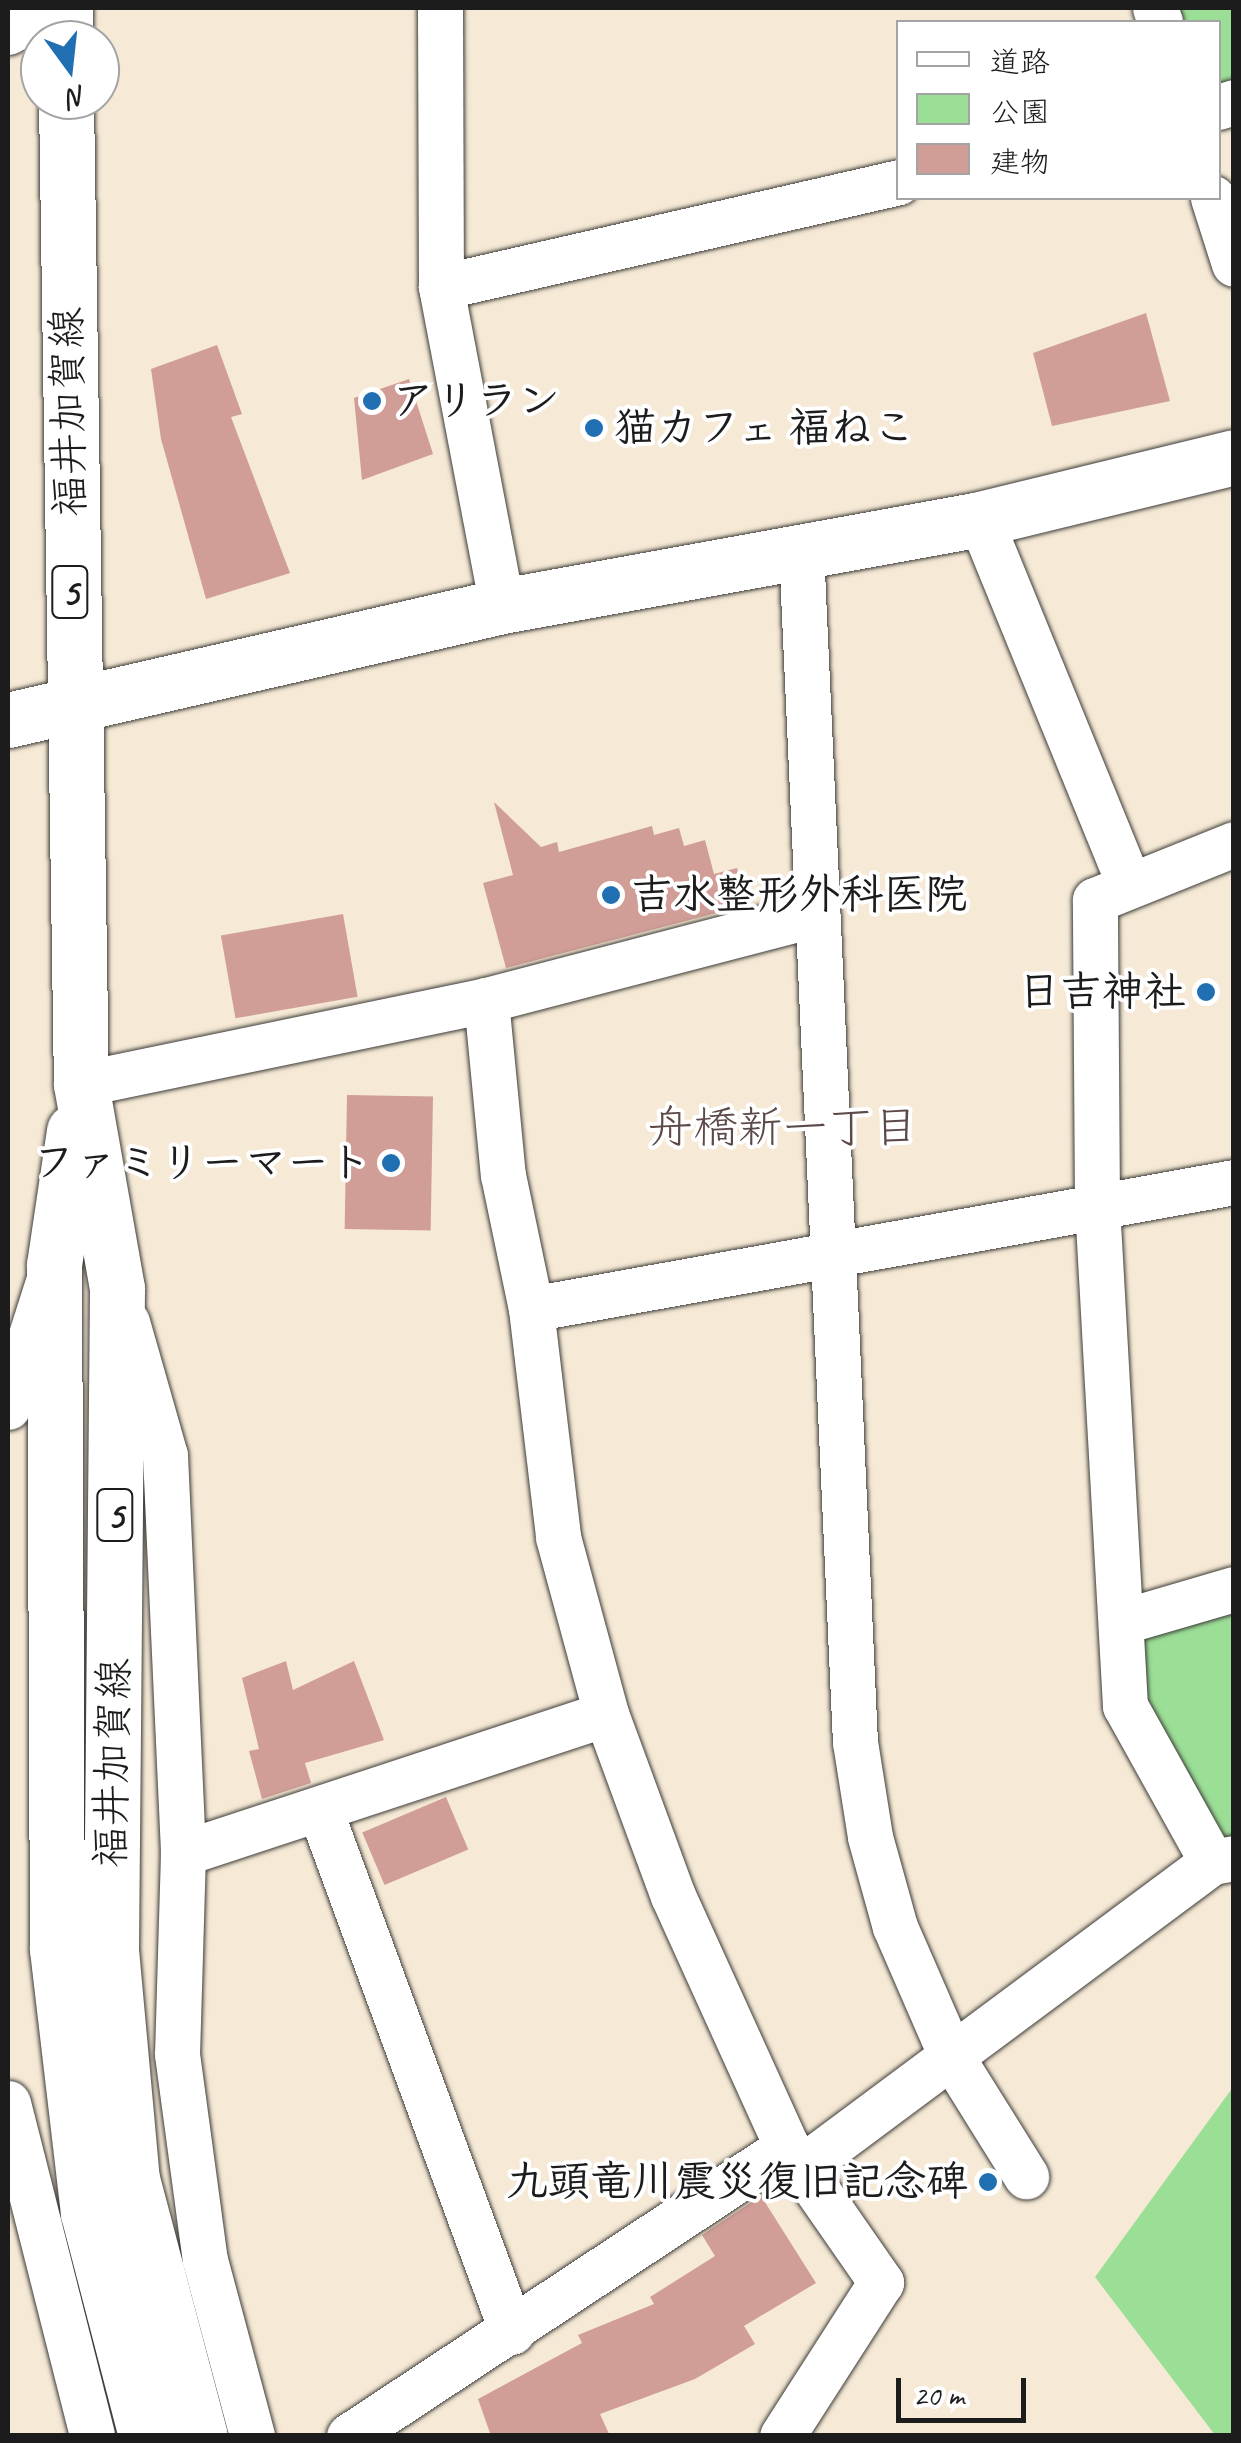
<!DOCTYPE html>
<html>
<head>
<meta charset="utf-8">
<style>
	body { margin:0 }
	#map { position:relative; width:1241px; height:2443px; overflow:hidden; background:#f6ead6; font-family:Caveat,"Klee One",sans-serif }
	div>[style] { position:absolute }
	.green>* { inset:0; background:#9bdf96 }
	.building>* { inset:0; background:#d09e96; transform-origin:0 0 }
	.roads { filter:drop-shadow(0 0 2px #3d3b38) drop-shadow(0 0 2px #3d3b38) }
	.minor>* { height:45px; margin:-22.5px; padding:0 22.5px; transform-origin:22.5px; border-radius:22.5px; background:#fff }
	.tertiary>* { height:55px; margin:-27.5px; padding:0 27.5px; transform-origin:27.5px; border-radius:27.5px; background:#fff }
	.primary>* { height:55px; margin:-27.5px; padding:0 27.5px; transform-origin:27.5px; border-radius:27.5px; background:#fff }
	.dots>* { width:28px; height:28px; translate:-50% -50%; box-sizing:border-box; border:5px solid #fff; border-radius:50% }
	span { translate:-50% -50%; white-space:nowrap; text-align:center; line-height:1.15; -webkit-text-stroke:8px #fff; paint-order:stroke }
	.shield-label span { padding:2px 8px; background:#fff; border:2px solid; border-radius:8px; -webkit-text-stroke-width:0 }
	.shield-label { font-size:40px; color:#1c1c1c; font-weight:700 }
	.poi-label { font-size:42px; color:#1c1c1c; font-weight:700 }
	.left { translate:0 -50%; text-align:left }
	.right { translate:-100% -50%; text-align:right }
	.street-label { font-size:42px; color:#1c1c1c }
	.neighbourhood-label { font-size:45px; color:#5b4a47 }
	.frame { position:absolute; inset:0; border:10px solid #1c1c1c; pointer-events:none }
	.legend { position:absolute; left:896px; top:20px; width:325px; height:180px; box-sizing:border-box; background:#fff; border:2px solid #a4a4a4; margin:0; padding:12px 18px; list-style:none; font-size:30px; color:#1c1c1c }
	.legend li { display:flex; align-items:center; gap:20px; height:50px }
	.legend b { width:50px; border:2px solid #a4a4a4 }
	.north { position:absolute; left:20px; top:20px; width:100px; height:100px; box-sizing:border-box; background:#fff; border:2px solid #a4a4a4; border-radius:50%; rotate:165deg; font-size:28px; font-weight:700; line-height:40px; text-align:center; color:#1c1c1c }
	.north::after { content:''; display:block; margin:auto; width:35px; height:45px; background:#1f6fb2; clip-path:polygon(50% 0,100% 100%,50% 72%,0 100%) }
	.scale { position:absolute; left:896px; top:2378px; width:130px; height:45px; box-sizing:border-box; border:5px solid #1c1c1c; border-top:0; padding-left:12px; font-size:30px; line-height:35px; white-space:nowrap; color:#1c1c1c; -webkit-text-stroke:8px #fff; paint-order:stroke }
</style>
</head>
<body>
<div id="map">
	<div class="green">
		<div style="clip-path:polygon(1155px 8px,1233px 8px,1233px 98px,1219px 104px,1218px 22px,1160px 22px)"></div>
		<div style="clip-path:polygon(1233px 1593px,1233px 1856px,1125px 1706px,1121px 1622px)"></div>
		<div style="clip-path:polygon(1233px 2087px,1233px 2435px,1215px 2435px,1095px 2277px)"></div>
	</div>
	<div class="building">
		<div style="clip-path:polygon(1146px 313px,1170px 401px,1052px 426px,1033px 353px)"></div>
		<div style="clip-path:polygon(217px 345px,242px 414px,231px 417px,290px 573px,206px 599px,161px 439px,151px 369px)"></div>
		<div style="clip-path:polygon(409px 379px,433px 454px,362px 480px,354px 398px)"></div>
		<div style="clip-path:polygon(494px 802px,541px 847px,557px 842px,559px 852px,652px 826px,654px 835px,679px 828px,684px 846px,705px 840px,714px 874px,737px 868px,747px 905px,506px 968px,483px 883px,513px 875px)"></div>
		<div style="left:343px;top:914px;width:84px;height:124px;rotate:80deg"></div>
		<div style="left:347px;top:1095px;width:86px;height:134px;rotate:1deg"></div>
		<div style="clip-path:polygon(286px 1661px,293px 1690px,354px 1661px,384px 1740px,305px 1763px,311px 1783px,262px 1799px,249px 1751px,259px 1749px,242px 1678px)"></div>
		<div style="left:446px;top:1797px;width:57px;height:91px;rotate:67deg"></div>
		<div style="clip-path:polygon(761px 2196px,816px 2283px,744px 2326px,755px 2344px,695px 2379px,600px 2414px,610px 2436px,491px 2436px,478px 2399px,582px 2343px,578px 2335px,654px 2304px,650px 2297px,715px 2256px,702px 2235px)"></div>
	</div>
	<div class="roads">
		<div class="minor">
			<div style="left:440px;top:8px;width:279px;rotate:89.8deg"></div>
			<div style="left:441px;top:287px;width:325px;rotate:79.2deg"></div>
			<div style="left:1155px;top:8px;width:15px;rotate:70deg"></div>
			<div style="left:8px;top:32px;width:48px;rotate:-29.7deg"></div>
			<div style="left:1218px;top:107px;width:17px;rotate:-17deg"></div>
			<div style="left:1213px;top:198px;width:69px;rotate:72.3deg"></div>
			<div style="left:441px;top:287px;width:469px;rotate:-12.9deg"></div>
			<div style="left:980px;top:519px;width:395px;rotate:67.8deg"></div>
			<div style="left:801px;top:549px;width:1194px;rotate:87.41deg"></div>
			<div style="left:855px;top:1742px;width:96px;rotate:81deg"></div>
			<div style="left:870px;top:1837px;width:93px;rotate:74.5deg"></div>
			<div style="left:895px;top:1927px;width:141px;rotate:66.5deg"></div>
			<div style="left:951px;top:2056px;width:142px;rotate:58deg"></div>
			<div style="left:486px;top:1000px;width:176px;rotate:84.5deg"></div>
			<div style="left:503px;top:1175px;width:137px;rotate:78.2deg"></div>
			<div style="left:531px;top:1309px;width:230px;rotate:83.2deg"></div>
			<div style="left:558px;top:1537px;width:183px;rotate:74.8deg"></div>
			<div style="left:606px;top:1714px;width:194px;rotate:69.8deg"></div>
			<div style="left:673px;top:1896px;width:276px;rotate:65.6deg"></div>
			<div style="left:787px;top:2147px;width:165px;rotate:55.2deg"></div>
			<div style="left:881px;top:2282px;width:183px;rotate:122.7deg"></div>
			<div style="left:81px;top:1084px;width:414px;rotate:-11.7deg"></div>
			<div style="left:486px;top:1000px;width:342px;rotate:-14.6deg"></div>
			<div style="left:531px;top:1309px;width:714px;rotate:-10.24deg"></div>
			<div style="left:127px;top:1322px;width:138px;rotate:74.1deg"></div>
			<div style="left:165px;top:1455px;width:398px;rotate:87.4deg"></div>
			<div style="left:183px;top:1853px;width:201px;rotate:91.7deg"></div>
			<div style="left:177px;top:2054px;width:208px;rotate:82.3deg"></div>
			<div style="left:205px;top:2260px;width:182px;rotate:75deg"></div>
			<div style="left:8px;top:1407px;width:128px;rotate:-72.3deg"></div>
			<div style="left:1121px;top:1622px;width:118px;rotate:-16.3deg"></div>
			<div style="left:320px;top:1810px;width:556px;rotate:69.81deg"></div>
			<div style="left:183px;top:1853px;width:445px;rotate:-18.2deg"></div>
			<div style="left:1212px;top:1862px;width:179px;rotate:-119.1deg"></div>
			<div style="left:1125px;top:1706px;width:502px;rotate:-93.2deg"></div>
			<div style="left:1097px;top:1205px;width:305px;rotate:-90.4deg"></div>
			<div style="left:1095px;top:900px;width:150px;rotate:-21.9deg"></div>
			<div style="left:8px;top:2103px;width:343px;rotate:75.8deg"></div>
			<div style="left:802px;top:2167px;width:511px;rotate:-36.65deg"></div>
			<div style="left:1212px;top:1862px;width:22px;rotate:-10deg"></div>
			<div style="left:349px;top:2436px;width:525px;rotate:-33.42deg"></div>
		</div>
		<div class="tertiary">
			<div style="left:8px;top:720px;width:507px;rotate:-12.99deg"></div>
			<div style="left:502px;top:606px;width:486px;rotate:-10.3deg"></div>
			<div style="left:980px;top:519px;width:261px;rotate:-13.7deg"></div>
		</div>
		<div class="primary">
			<div style="left:65px;top:8px;width:32px;rotate:90deg"></div>
			<div style="left:66px;top:100px;width:984px;rotate:89.13deg"></div>
			<div style="left:81px;top:1084px;width:207px;rotate:80deg"></div>
			<div style="left:117px;top:1288px;width:662px;rotate:90.52deg"></div>
			<div style="left:111px;top:1950px;width:230px;rotate:84.8deg"></div>
			<div style="left:132px;top:2179px;width:266px;rotate:75.2deg"></div>
			<div style="left:74px;top:1131px;width:135px;rotate:98.5deg"></div>
			<div style="left:54px;top:1265px;width:684px;rotate:89.75deg"></div>
			<div style="left:57px;top:1949px;width:266px;rotate:83.3deg"></div>
			<div style="left:88px;top:2213px;width:230px;rotate:75.4deg"></div>
		</div>
	</div>
	<div class="dots">
		<div style="left:372px;top:401px;background:#1f6fb2"></div>
		<div style="left:594px;top:428px;background:#1f6fb2"></div>
		<div style="left:611px;top:895px;background:#1f6fb2"></div>
		<div style="left:1206px;top:992px;background:#1f6fb2"></div>
		<div style="left:391px;top:1163px;background:#1f6fb2"></div>
		<div style="left:988px;top:2182px;background:#1f6fb2"></div>
	</div>
	<div class="shield-label">
		<span style="left:70px;top:592px">5</span>
		<span style="left:115px;top:1515px">5</span>
	</div>
	<div class="poi-label">
		<span class="left" style="left:392px;top:401px">アリラン</span>
		<span class="left" style="left:614px;top:428px">猫カフェ 福ねこ</span>
		<span class="left" style="left:631px;top:895px">吉水整形外科医院</span>
		<span class="right" style="left:1186px;top:992px">日吉神社</span>
		<span class="right" style="left:371px;top:1163px">ファミリーマート</span>
		<span class="right" style="left:968px;top:2182px">九頭竜川震災復旧記念碑</span>
	</div>
	<div class="street-label">
		<span style="left:69px;top:412px;rotate:-91deg">福井加賀線</span>
		<span style="left:113px;top:1763px;rotate:-89deg">福井加賀線</span>
	</div>
	<div class="neighbourhood-label">
		<span style="left:783px;top:1128px">舟橋新一丁目</span>
	</div>
	<div class="frame"></div>
	<ul class="legend">
	<li><b style="height:12px;background:#fff"></b>道路</li>
	<li><b style="height:28px;background:#9bdf96"></b>公園</li>
	<li><b style="height:28px;background:#d09e96"></b>建物</li>
	</ul>
	<div class="north">N</div>
	<div class="scale">20 m</div>
</div>
</body>
</html>
